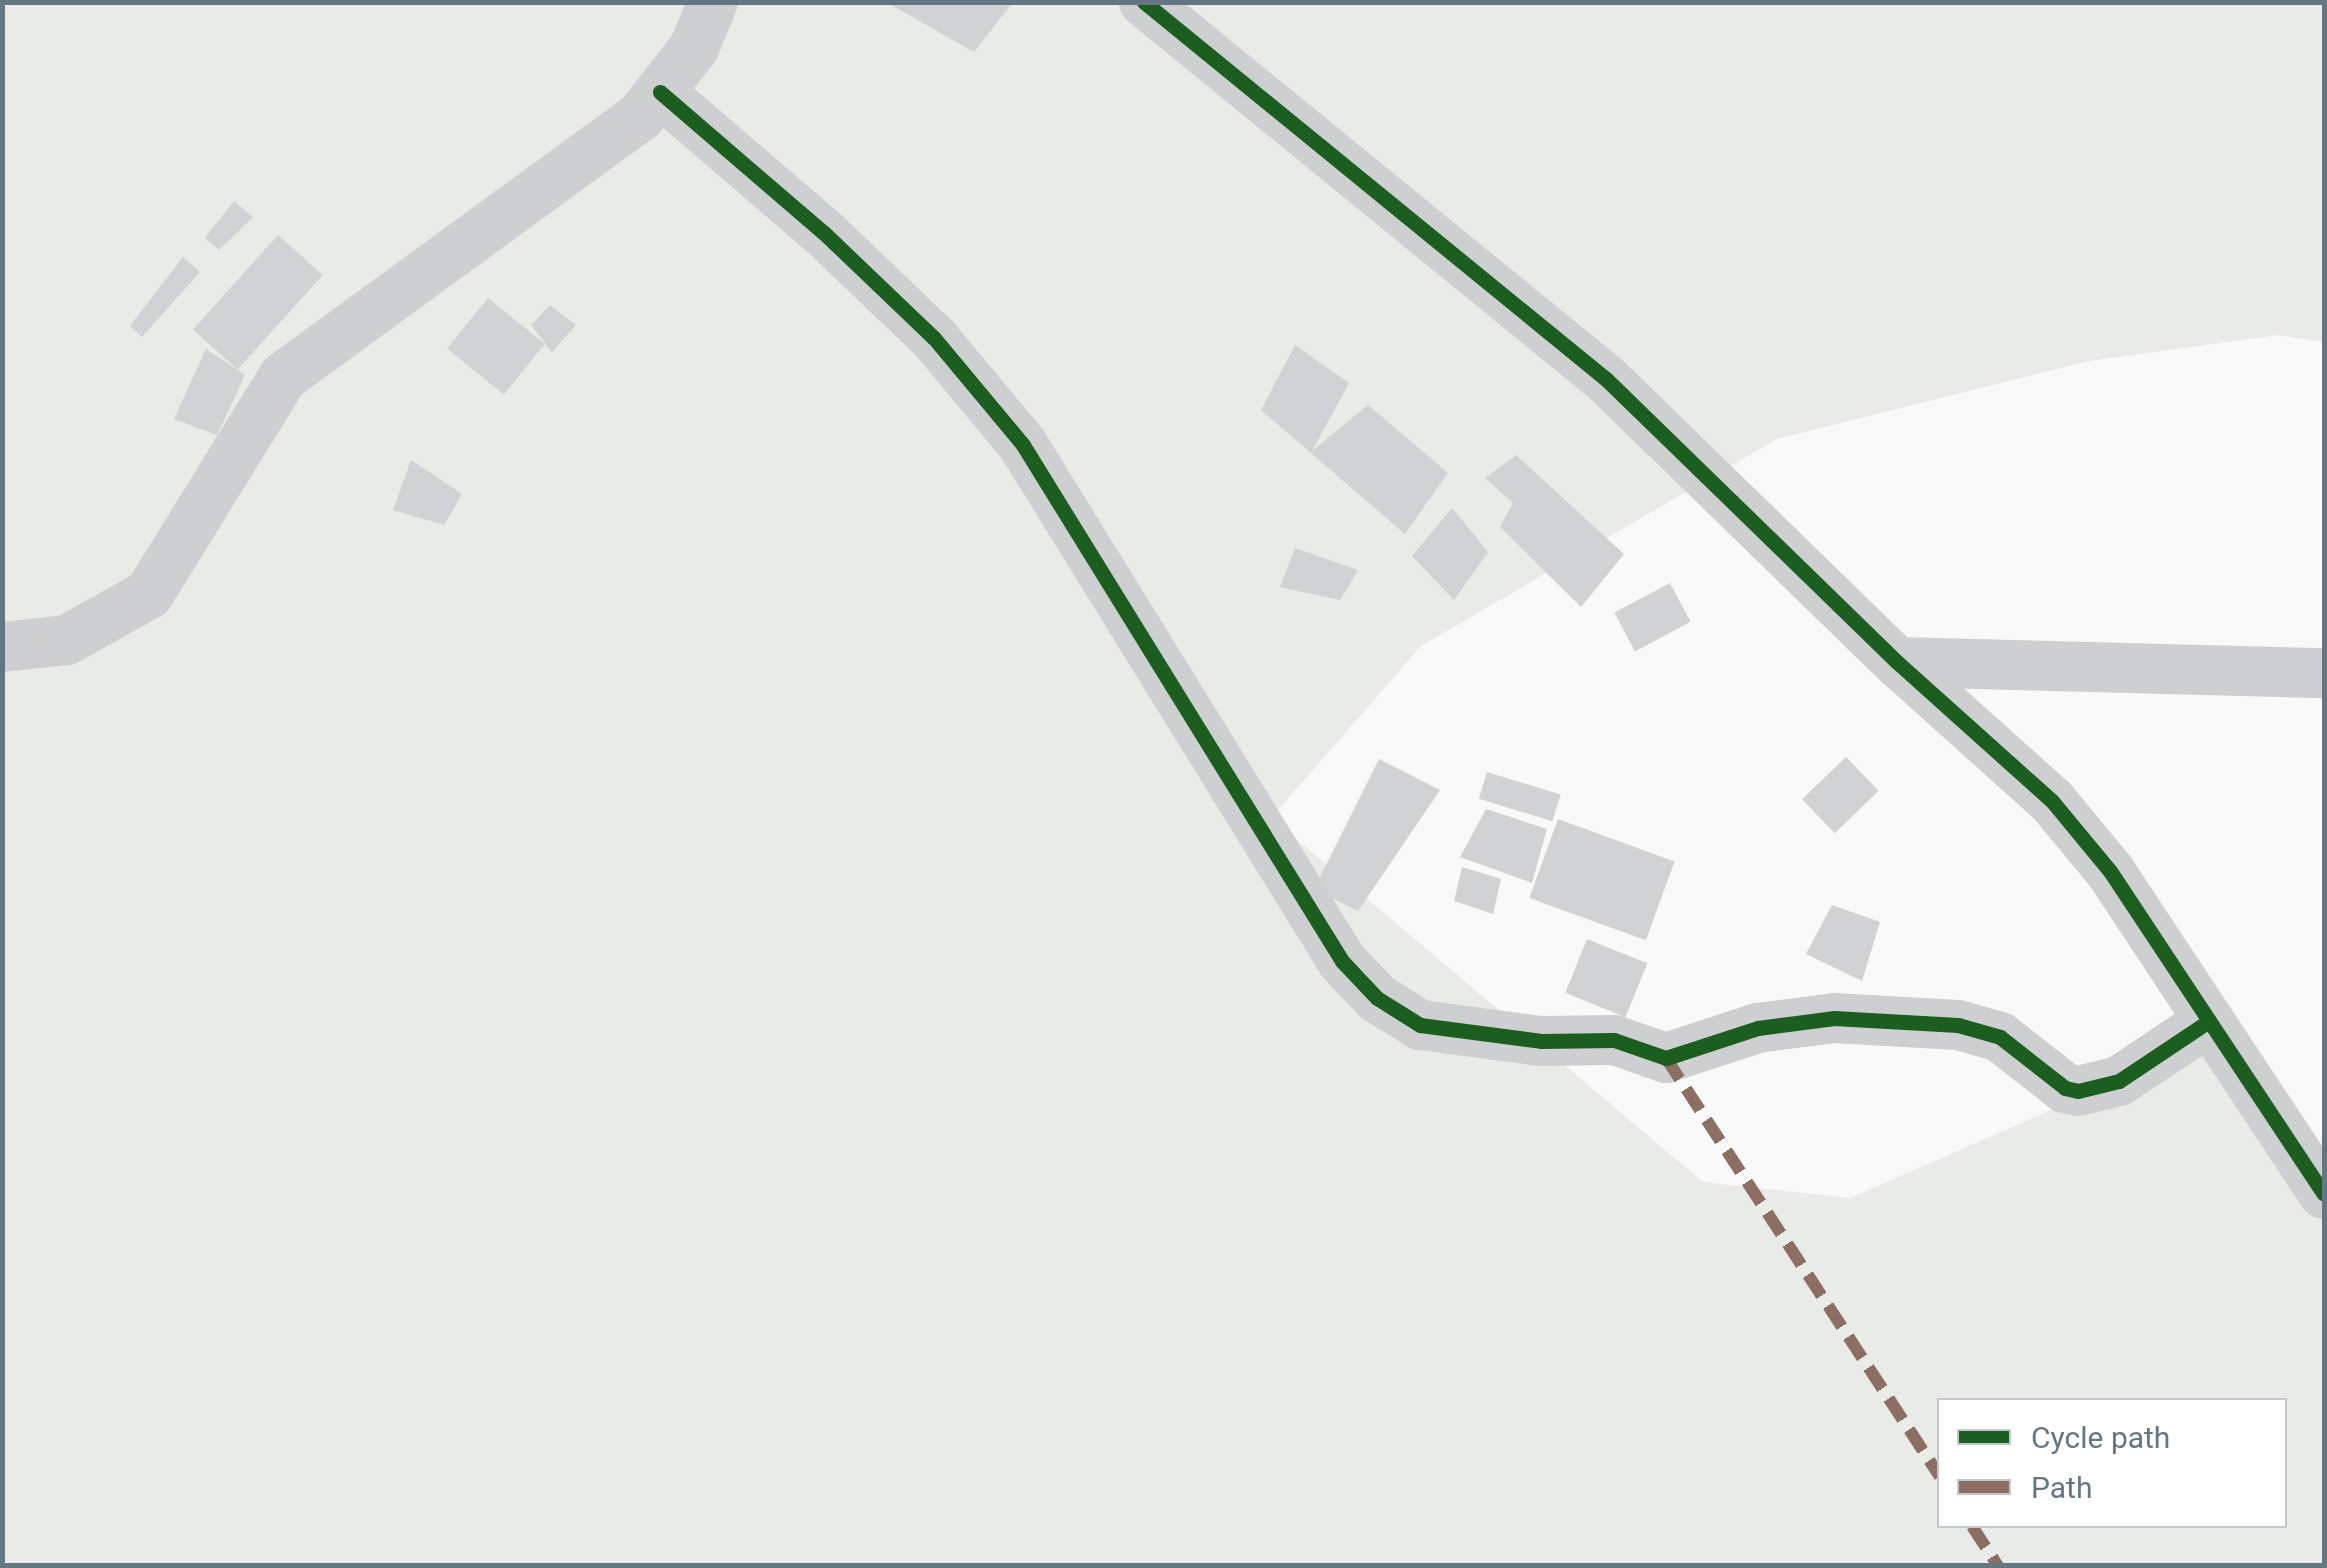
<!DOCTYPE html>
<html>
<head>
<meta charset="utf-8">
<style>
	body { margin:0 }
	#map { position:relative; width:2327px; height:1568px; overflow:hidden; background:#f9f9f9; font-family:Roboto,sans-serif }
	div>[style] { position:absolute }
	.green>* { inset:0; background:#e8ebe6 }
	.building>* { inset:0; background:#d0d2d3; transform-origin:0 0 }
	.minor>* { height:50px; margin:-25px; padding:0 25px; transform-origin:25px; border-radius:25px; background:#cecfd0 }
	.quiet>* { height:12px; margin-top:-6px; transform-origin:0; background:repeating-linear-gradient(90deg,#8d6e63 0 25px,transparent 0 37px) }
	.cycleway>* { height:15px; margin:-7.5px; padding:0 7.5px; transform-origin:7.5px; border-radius:7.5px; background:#1b5e20 }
	span { translate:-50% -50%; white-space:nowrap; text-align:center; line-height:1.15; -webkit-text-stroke:10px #fff; paint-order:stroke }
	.frame { position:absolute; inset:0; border:5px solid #657683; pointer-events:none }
	.legend { position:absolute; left:1937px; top:1398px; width:350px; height:130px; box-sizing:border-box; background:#fff; border:2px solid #c1c8cd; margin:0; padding:12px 18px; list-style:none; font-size:30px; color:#657683 }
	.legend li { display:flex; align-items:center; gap:20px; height:50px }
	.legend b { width:50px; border:2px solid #c1c8cd }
</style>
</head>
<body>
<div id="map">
	<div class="green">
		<div style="clip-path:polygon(evenodd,3px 3px,2324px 3px,2324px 342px,2278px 335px,2089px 361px,1777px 439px,1421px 646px,1271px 818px,1703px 1182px,1850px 1198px,2090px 1093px,2181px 1021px,2324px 1153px,2324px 1565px,3px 1566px,3px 3px,1940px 1400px,2284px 1400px,2284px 1526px,1940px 1526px,1940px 1400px)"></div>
	</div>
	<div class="building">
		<div style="clip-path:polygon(886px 2px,1013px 2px,974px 52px)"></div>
		<div style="clip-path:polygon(234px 201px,253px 217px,219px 250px,205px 238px)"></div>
		<div style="left:278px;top:235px;width:60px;height:127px;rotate:42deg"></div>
		<div style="clip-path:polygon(183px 257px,200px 272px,142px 337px,130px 326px)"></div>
		<div style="left:488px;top:298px;width:73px;height:65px;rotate:39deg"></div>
		<div style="clip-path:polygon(550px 305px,576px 325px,552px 352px,531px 325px)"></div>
		<div style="clip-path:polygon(1295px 345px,1349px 383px,1312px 451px,1368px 405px,1448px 473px,1405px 534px,1261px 410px)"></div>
		<div style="clip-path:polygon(206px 349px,245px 375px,217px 435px,174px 419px)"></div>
		<div style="clip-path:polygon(1516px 455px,1624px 554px,1581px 607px,1500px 527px,1513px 503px,1485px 478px)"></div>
		<div style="clip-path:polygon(411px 460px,462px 494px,444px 525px,393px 510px)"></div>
		<div style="clip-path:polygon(1452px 508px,1488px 552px,1454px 600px,1412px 556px)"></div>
		<div style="clip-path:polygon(1295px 548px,1358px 570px,1340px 600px,1280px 587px)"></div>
		<div style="left:1670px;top:583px;width:44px;height:63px;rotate:62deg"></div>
		<div style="left:1846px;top:757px;width:47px;height:61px;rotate:46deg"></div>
		<div style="clip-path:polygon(1379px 759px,1440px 790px,1358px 911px,1314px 889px)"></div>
		<div style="left:1487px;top:772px;width:77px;height:28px;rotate:17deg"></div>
		<div style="clip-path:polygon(1486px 809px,1547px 829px,1532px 883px,1460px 857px)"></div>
		<div style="left:1558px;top:819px;width:124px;height:84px;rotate:20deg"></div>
		<div style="clip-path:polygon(1462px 867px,1501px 879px,1493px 914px,1454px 901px)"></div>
		<div style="clip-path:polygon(1832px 905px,1880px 922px,1862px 981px,1806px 954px)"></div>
		<div style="left:1587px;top:939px;width:65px;height:58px;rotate:22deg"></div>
	</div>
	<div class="minor">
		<div style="left:1144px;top:2px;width:596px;rotate:39.22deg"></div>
		<div style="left:1606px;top:379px;width:406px;rotate:44.2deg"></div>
		<div style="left:1897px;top:662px;width:208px;rotate:41.9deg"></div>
		<div style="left:2052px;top:801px;width:91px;rotate:50.4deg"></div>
		<div style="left:2110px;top:871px;width:387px;rotate:56.5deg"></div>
		<div style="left:660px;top:92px;width:215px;rotate:40.7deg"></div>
		<div style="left:823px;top:232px;width:153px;rotate:43.7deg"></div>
		<div style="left:934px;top:338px;width:139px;rotate:50.2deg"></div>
		<div style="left:1023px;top:445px;width:607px;rotate:58.27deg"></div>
		<div style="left:1342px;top:961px;width:51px;rotate:46.6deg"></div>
		<div style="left:1377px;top:998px;width:51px;rotate:32.1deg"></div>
		<div style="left:1420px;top:1025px;width:122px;rotate:7.5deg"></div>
		<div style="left:1541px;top:1041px;width:73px;rotate:-0.8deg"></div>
		<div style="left:1614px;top:1040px;width:55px;rotate:19.1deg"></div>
		<div style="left:1666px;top:1058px;width:97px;rotate:-18.1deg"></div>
		<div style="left:1758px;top:1028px;width:77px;rotate:-7.5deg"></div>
		<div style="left:1834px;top:1018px;width:124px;rotate:3.2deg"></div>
		<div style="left:1958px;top:1025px;width:44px;rotate:15.9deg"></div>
		<div style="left:2000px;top:1037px;width:83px;rotate:38.1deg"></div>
		<div style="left:2065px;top:1088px;width:13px;rotate:13deg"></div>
		<div style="left:2078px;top:1091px;width:42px;rotate:-13.7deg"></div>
		<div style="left:2119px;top:1081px;width:108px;rotate:-33.7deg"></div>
		<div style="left:2px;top:647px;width:65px;rotate:-6.1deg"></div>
		<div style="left:67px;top:640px;width:94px;rotate:-29.3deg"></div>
		<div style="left:149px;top:594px;width:255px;rotate:-58.3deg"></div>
		<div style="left:283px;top:377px;width:442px;rotate:-36.1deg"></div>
		<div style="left:640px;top:117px;width:88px;rotate:-52deg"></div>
		<div style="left:694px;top:48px;width:50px;rotate:-67.6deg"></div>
		<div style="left:1897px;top:662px;width:427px;rotate:1.5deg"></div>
	</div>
	<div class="quiet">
		<div style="left:1666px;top:1058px;width:500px;rotate:56.8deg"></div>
		<div style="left:1972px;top:1526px;width:48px;rotate:57deg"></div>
	</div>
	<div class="cycleway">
		<div style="left:1144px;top:2px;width:596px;rotate:39.22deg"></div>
		<div style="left:1606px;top:379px;width:406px;rotate:44.2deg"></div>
		<div style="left:1897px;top:662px;width:208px;rotate:41.9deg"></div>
		<div style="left:2052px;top:801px;width:91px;rotate:50.4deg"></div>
		<div style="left:2110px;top:871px;width:387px;rotate:56.5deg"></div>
		<div style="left:660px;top:92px;width:215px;rotate:40.7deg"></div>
		<div style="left:823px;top:232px;width:153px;rotate:43.7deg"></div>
		<div style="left:934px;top:338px;width:139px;rotate:50.2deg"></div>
		<div style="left:1023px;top:445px;width:607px;rotate:58.27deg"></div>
		<div style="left:1342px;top:961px;width:51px;rotate:46.6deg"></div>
		<div style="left:1377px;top:998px;width:51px;rotate:32.1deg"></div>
		<div style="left:1420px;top:1025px;width:122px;rotate:7.5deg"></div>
		<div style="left:1541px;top:1041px;width:73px;rotate:-0.8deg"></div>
		<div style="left:1614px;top:1040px;width:55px;rotate:19.1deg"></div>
		<div style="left:1666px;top:1058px;width:97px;rotate:-18.1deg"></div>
		<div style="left:1758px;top:1028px;width:77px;rotate:-7.5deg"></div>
		<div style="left:1834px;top:1018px;width:124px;rotate:3.2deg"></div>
		<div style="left:1958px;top:1025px;width:44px;rotate:15.9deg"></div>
		<div style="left:2000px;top:1037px;width:83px;rotate:38.1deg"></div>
		<div style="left:2065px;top:1088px;width:13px;rotate:13deg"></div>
		<div style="left:2078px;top:1091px;width:42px;rotate:-13.7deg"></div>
		<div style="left:2119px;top:1081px;width:108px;rotate:-33.7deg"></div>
	</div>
	<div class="frame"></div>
	<ul class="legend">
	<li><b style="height:12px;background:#1b5e20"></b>Cycle path</li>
	<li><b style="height:12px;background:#8d6e63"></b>Path</li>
	</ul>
</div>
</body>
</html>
